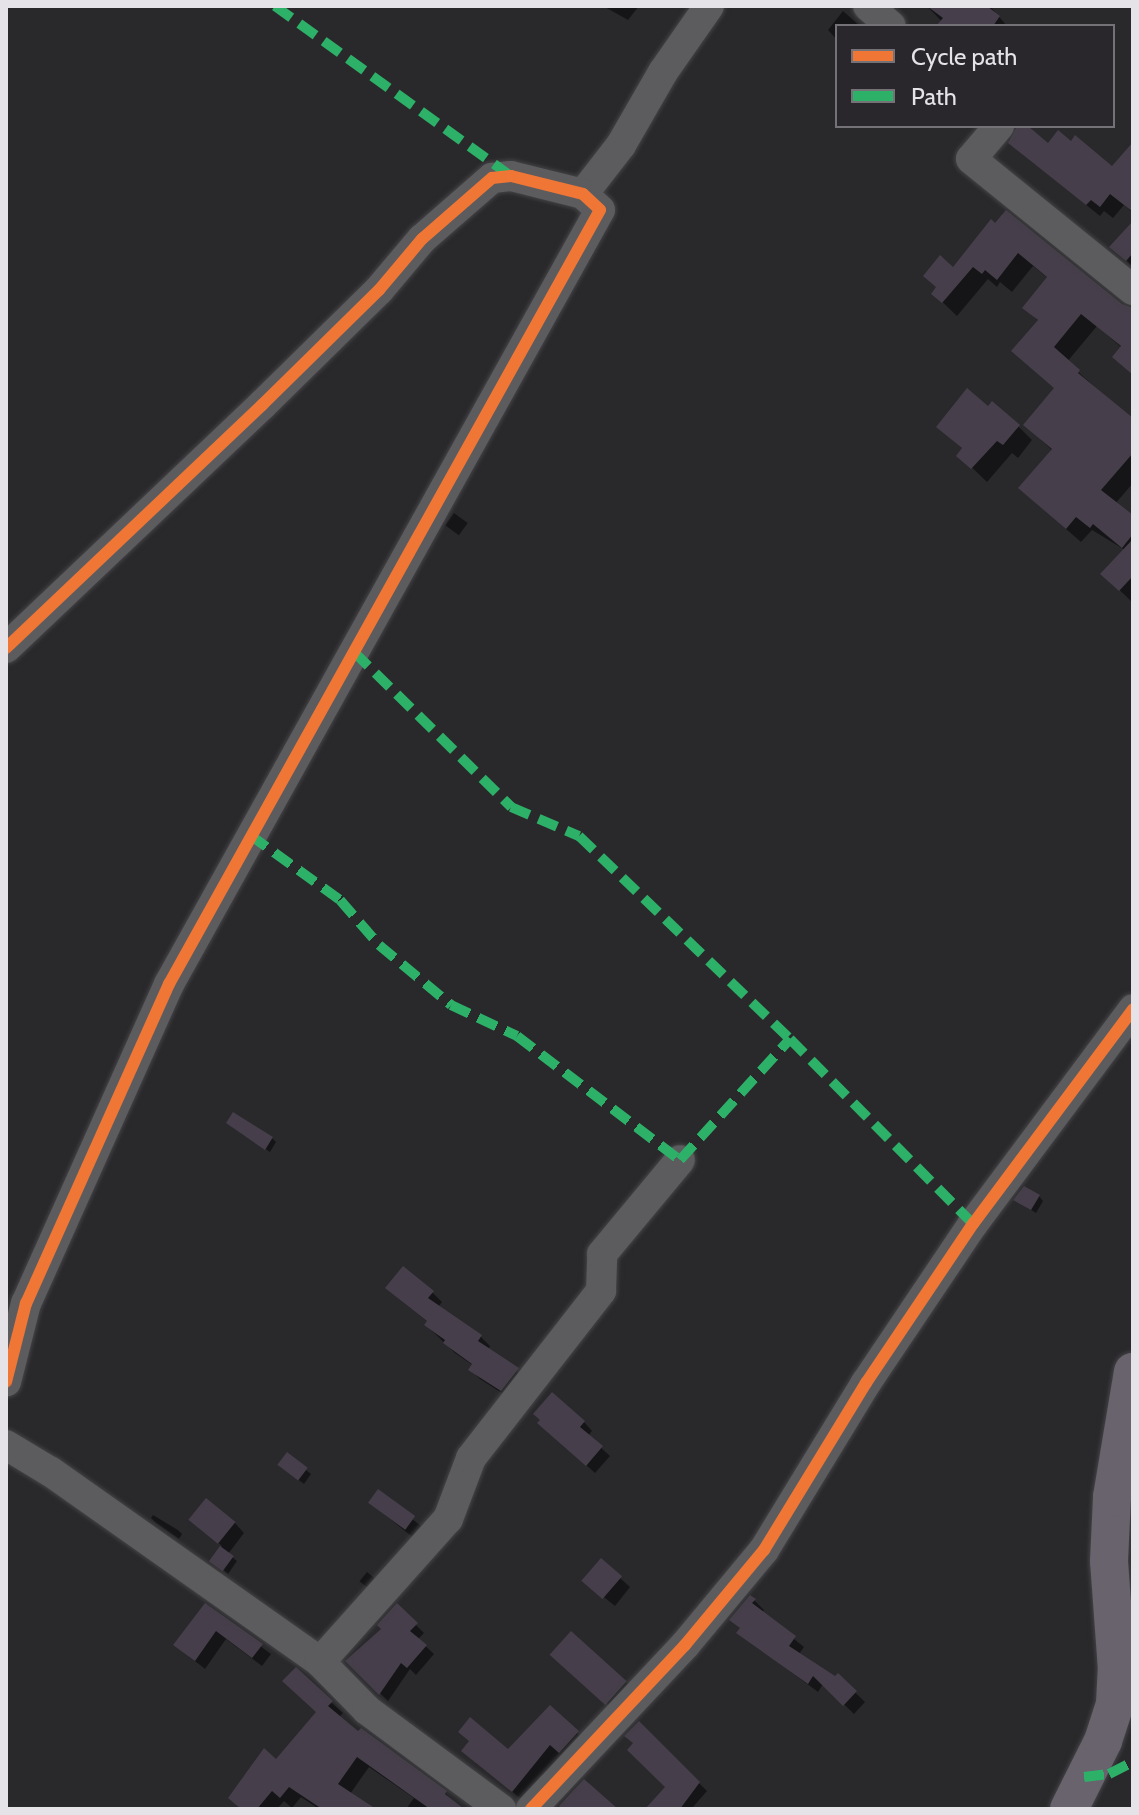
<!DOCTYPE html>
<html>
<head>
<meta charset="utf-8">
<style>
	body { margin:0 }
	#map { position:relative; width:1139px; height:1815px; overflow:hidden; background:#29282b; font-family:Cabin,sans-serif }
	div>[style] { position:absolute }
	.shadow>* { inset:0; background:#0007; transform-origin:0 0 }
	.building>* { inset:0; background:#463f4b; transform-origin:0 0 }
	.roads { filter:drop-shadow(0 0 2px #444346) drop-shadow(0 0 2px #444346) }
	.minor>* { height:30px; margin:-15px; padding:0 15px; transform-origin:15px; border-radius:15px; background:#5c5b5d }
	.major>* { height:38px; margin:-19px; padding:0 19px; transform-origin:19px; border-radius:19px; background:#68636c }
	.quiet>* { height:10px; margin-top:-5px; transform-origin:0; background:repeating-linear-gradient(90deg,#2db169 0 20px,transparent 0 30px) }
	.cycleway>* { height:12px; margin:-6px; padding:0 6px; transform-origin:6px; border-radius:6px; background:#f07635 }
	span { translate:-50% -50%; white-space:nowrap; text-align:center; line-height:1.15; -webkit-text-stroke:8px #29272c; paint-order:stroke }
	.frame { position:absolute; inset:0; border:8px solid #e5e3e7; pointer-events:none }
	.legend { position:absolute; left:835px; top:24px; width:280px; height:104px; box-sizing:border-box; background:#29272c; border:2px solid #747277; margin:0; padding:10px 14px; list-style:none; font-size:24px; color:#e5e3e7 }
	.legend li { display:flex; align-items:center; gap:16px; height:40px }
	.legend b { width:40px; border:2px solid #747277 }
</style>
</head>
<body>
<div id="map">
	<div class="shadow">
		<div style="clip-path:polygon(603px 6px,639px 6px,628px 20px)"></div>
		<div style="clip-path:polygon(927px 6px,990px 6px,1007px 26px,946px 26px)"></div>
		<div style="clip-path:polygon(843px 11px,860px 26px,837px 26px,837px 40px,828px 30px)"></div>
		<div style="clip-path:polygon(1018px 126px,1025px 126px,1048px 146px,1113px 168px,1133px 145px,1133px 213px,1124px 205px,1113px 218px,1104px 211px,1100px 216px,1024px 155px)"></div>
		<div style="clip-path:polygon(991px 222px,1121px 306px,1133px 308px,1133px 374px,1122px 348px,1097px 326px,1067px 362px,1133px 421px,1133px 483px,1115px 504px,1133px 518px,1133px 603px,1103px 574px,1125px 550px,1092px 530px,1081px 542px,1035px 502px,1053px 451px,1025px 425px,1055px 389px,1039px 322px,1025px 307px,1048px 278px,1033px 266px,1012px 292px,1000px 282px,997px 287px,988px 279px,957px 316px,934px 294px)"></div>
		<div style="clip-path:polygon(1133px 224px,1133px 267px,1112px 247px)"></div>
		<div style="clip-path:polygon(989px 409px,1018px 426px,1032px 440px,1018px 458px,1012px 453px,987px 482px,959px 455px,964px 450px,938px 426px)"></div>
		<div style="left:454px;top:513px;width:17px;height:15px;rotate:36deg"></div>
		<div style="clip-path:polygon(233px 1126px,272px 1138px,276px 1142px,270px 1152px)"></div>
		<div style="clip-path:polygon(1039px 1196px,1043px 1201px,1036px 1213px,1016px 1200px)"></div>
		<div style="clip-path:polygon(432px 1292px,442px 1302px,438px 1307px,481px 1337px,490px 1346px,488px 1350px,527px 1379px,511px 1399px,480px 1379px,471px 1370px,474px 1366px,455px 1353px,426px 1325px,428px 1322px,397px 1297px)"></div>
		<div style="clip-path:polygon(584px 1422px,592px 1431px,588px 1436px,610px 1456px,595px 1473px,548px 1431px)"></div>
		<div style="clip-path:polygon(287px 1455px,311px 1474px,304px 1484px,284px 1469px)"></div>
		<div style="left:379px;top:1492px;width:56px;height:14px;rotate:39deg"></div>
		<div style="clip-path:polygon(153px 1515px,178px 1530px,182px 1534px,179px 1539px,155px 1522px,151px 1518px)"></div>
		<div style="clip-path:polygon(235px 1523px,244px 1533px,228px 1554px,237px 1561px,228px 1574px,212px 1561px,222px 1546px,202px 1529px)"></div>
		<div style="clip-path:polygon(601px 1561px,630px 1587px,615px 1606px,595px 1590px)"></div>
		<div style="left:367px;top:1572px;width:13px;height:12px;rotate:39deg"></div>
		<div style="clip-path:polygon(754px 1600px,764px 1610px,762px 1613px,804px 1647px,799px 1654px,835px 1678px,838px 1676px,865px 1702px,854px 1714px,823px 1684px,818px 1692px,739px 1633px,742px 1629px,732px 1620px)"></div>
		<div style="clip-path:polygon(205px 1605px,271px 1654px,262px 1666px,226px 1639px,205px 1669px,175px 1645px)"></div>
		<div style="clip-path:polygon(397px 1606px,424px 1633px,418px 1639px,434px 1654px,416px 1675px,410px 1669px,388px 1701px,348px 1662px,384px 1629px)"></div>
		<div style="clip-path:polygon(568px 1670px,626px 1682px,640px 1697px,622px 1716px)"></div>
		<div style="clip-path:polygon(331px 1702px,343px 1713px,339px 1717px,358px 1734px,445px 1793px,461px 1809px,406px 1809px,414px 1798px,369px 1767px,350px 1794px,370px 1809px,319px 1809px,301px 1797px,292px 1808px,284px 1801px,277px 1809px,242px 1809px,276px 1762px,318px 1712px)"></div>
		<div style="clip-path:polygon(550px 1708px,590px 1745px,525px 1802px,476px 1763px,508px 1752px)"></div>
		<div style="clip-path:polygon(639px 1724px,707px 1791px,693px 1807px,695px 1809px,662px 1809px,668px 1787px,635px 1744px)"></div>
	</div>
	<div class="building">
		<div style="clip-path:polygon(927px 6px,987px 6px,1000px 16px,993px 26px,936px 26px,943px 18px)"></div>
		<div style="clip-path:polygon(1017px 126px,1028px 126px,1048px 143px,1058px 130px,1071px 141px,1075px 135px,1112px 166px,1133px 142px,1133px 212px,1110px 194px,1100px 207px,1091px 200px,1086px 205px,1008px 143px)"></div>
		<div style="clip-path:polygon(1006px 210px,1122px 304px,1133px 308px,1133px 375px,1112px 357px,1121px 346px,1081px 314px,1054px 347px,1080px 370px,1078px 373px,1133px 418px,1133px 453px,1101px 490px,1133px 515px,1133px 534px,1122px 548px,1093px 524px,1090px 528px,1076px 517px,1066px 529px,1018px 488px,1052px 449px,1023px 425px,1054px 388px,1011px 351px,1038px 320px,1022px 308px,1047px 277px,1018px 253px,997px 280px,985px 270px,982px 274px,973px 267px,942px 303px,931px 294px,936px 287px,923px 276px,940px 255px,953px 267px,991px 219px,995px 223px)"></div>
		<div style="clip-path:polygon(1133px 221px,1133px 253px,1126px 261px,1109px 247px)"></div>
		<div style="clip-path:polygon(967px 388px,988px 406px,992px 401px,1020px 425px,1003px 445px,997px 441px,971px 469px,956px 456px,962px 448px,936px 427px)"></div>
		<div style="clip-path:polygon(1133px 539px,1133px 576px,1119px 591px,1100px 574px)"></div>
		<div style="clip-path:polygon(233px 1112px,273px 1137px,265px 1150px,226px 1123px)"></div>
		<div style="clip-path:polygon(1024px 1186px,1040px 1195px,1031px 1210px,1013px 1200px)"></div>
		<div style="clip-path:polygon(403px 1266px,434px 1291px,428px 1298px,482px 1335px,478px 1341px,519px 1368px,501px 1391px,468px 1370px,472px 1364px,443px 1343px,445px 1340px,424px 1325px,427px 1321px,385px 1288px)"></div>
		<div style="clip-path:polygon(552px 1392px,585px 1421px,580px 1427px,603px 1446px,586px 1466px,537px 1423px,540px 1420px,533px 1414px)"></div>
		<div style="left:287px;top:1452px;width:26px;height:16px;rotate:37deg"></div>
		<div style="left:378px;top:1489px;width:46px;height:17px;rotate:36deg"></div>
		<div style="left:206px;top:1498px;width:38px;height:28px;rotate:39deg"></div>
		<div style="left:220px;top:1546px;width:17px;height:19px;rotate:36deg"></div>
		<div style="left:601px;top:1558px;width:28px;height:30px;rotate:41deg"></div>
		<div style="clip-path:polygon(750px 1595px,756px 1599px,752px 1603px,796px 1636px,789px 1646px,835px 1676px,838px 1673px,857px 1691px,843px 1706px,813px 1676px,808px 1684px,736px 1633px,740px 1628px,729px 1620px)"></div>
		<div style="clip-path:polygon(205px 1603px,263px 1644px,252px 1658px,216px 1631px,195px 1661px,173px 1645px)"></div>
		<div style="clip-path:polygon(397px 1603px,418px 1623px,410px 1631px,427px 1645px,407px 1668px,401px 1663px,379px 1695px,345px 1661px,381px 1629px,377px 1625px)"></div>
		<div style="left:571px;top:1631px;width:75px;height:32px;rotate:42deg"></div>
		<div style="clip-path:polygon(296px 1667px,333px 1701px,328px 1706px,358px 1731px,361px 1728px,447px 1791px,445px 1794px,464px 1809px,430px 1809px,357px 1757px,338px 1784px,376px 1809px,322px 1809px,289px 1787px,280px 1798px,272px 1791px,257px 1809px,241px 1809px,228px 1798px,264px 1748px,276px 1759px,316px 1712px,282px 1681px)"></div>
		<div style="clip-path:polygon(550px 1705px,579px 1731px,559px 1753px,550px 1745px,512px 1792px,461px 1751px,469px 1741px,458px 1732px,470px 1717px,508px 1749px)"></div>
		<div style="clip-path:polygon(639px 1721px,700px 1782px,680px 1809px,645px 1809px,665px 1787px,627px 1750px,633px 1743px,624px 1736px)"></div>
		<div style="clip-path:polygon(584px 1779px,618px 1809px,562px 1809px,559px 1806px)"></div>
	</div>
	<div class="roads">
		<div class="minor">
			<div style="left:868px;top:6px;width:30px;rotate:41deg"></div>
			<div style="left:999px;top:126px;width:43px;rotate:130.3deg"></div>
			<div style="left:971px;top:159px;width:208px;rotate:39deg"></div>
			<div style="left:583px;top:194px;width:62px;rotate:-52.2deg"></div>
			<div style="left:621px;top:145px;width:84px;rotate:-60.1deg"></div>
			<div style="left:663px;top:72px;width:80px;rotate:-55.1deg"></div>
			<div style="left:6px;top:648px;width:353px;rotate:-43.5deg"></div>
			<div style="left:262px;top:405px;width:164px;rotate:-44.5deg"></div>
			<div style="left:379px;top:290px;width:67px;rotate:-49.9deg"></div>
			<div style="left:422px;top:239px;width:93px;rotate:-41.1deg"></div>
			<div style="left:492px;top:178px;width:19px;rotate:-6deg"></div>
			<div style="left:511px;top:176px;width:74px;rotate:14deg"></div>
			<div style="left:583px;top:194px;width:23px;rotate:43deg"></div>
			<div style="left:600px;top:210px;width:886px;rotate:119.11deg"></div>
			<div style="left:169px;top:984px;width:350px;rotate:114.1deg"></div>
			<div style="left:26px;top:1303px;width:81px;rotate:104.2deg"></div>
			<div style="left:6px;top:1445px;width:52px;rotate:31deg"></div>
			<div style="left:51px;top:1472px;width:329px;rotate:35.2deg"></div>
			<div style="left:320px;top:1662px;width:67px;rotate:45.6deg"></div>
			<div style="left:367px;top:1710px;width:167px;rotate:36.5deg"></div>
			<div style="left:320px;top:1662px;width:192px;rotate:-48.2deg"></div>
			<div style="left:448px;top:1519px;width:65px;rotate:-69.3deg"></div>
			<div style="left:471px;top:1458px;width:212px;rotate:-52.1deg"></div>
			<div style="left:601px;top:1291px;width:37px;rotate:-88deg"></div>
			<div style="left:602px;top:1254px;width:122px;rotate:-50.3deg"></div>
			<div style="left:531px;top:1809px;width:225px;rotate:-46.8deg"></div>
			<div style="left:685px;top:1645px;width:124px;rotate:-50.3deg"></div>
			<div style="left:764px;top:1550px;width:196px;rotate:-58.6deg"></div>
			<div style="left:866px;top:1383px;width:192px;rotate:-56.1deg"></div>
			<div style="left:973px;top:1224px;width:268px;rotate:-53.3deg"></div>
		</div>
		<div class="major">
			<div style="left:1069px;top:1809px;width:76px;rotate:-63.4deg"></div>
			<div style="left:1103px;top:1741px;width:40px;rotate:-72deg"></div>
			<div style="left:1115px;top:1703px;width:33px;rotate:-87deg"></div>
			<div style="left:1117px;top:1670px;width:109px;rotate:-94.2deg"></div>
			<div style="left:1109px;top:1561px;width:64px;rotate:-87.3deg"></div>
			<div style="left:1112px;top:1497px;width:127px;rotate:-80.5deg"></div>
		</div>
	</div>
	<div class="quiet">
		<div style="left:275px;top:6px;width:291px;rotate:35.8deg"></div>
		<div style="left:354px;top:652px;width:221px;rotate:44.6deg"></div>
		<div style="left:511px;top:807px;width:74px;rotate:23.1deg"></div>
		<div style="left:579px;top:836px;width:293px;rotate:43.9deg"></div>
		<div style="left:790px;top:1039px;width:260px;rotate:45.3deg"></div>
		<div style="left:250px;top:835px;width:111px;rotate:35.8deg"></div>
		<div style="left:340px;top:900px;width:60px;rotate:49.1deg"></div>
		<div style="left:379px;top:945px;width:94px;rotate:39.8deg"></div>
		<div style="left:451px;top:1005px;width:73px;rotate:25.2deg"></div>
		<div style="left:517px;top:1036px;width:205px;rotate:37.3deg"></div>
		<div style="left:680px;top:1160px;width:164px;rotate:-47.7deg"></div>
		<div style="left:1084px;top:1777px;width:25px;rotate:-7deg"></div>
		<div style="left:1109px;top:1774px;width:27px;rotate:-27deg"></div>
	</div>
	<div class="cycleway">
		<div style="left:6px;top:648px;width:353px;rotate:-43.5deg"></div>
		<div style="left:262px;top:405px;width:164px;rotate:-44.5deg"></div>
		<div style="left:379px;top:290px;width:67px;rotate:-49.9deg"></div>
		<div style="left:422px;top:239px;width:93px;rotate:-41.1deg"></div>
		<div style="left:492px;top:178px;width:19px;rotate:-6deg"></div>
		<div style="left:511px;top:176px;width:74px;rotate:14deg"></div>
		<div style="left:583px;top:194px;width:23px;rotate:43deg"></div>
		<div style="left:600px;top:210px;width:886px;rotate:119.11deg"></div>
		<div style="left:169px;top:984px;width:350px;rotate:114.1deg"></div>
		<div style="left:26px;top:1303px;width:81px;rotate:104.2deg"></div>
		<div style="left:531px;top:1809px;width:225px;rotate:-46.8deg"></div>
		<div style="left:685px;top:1645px;width:124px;rotate:-50.3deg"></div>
		<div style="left:764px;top:1550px;width:196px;rotate:-58.6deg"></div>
		<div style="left:866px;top:1383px;width:192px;rotate:-56.1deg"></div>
		<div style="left:973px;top:1224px;width:268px;rotate:-53.3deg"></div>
	</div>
	<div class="frame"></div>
	<ul class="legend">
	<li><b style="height:10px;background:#f07635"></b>Cycle path</li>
	<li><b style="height:10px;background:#2db169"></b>Path</li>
	</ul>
</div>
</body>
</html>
